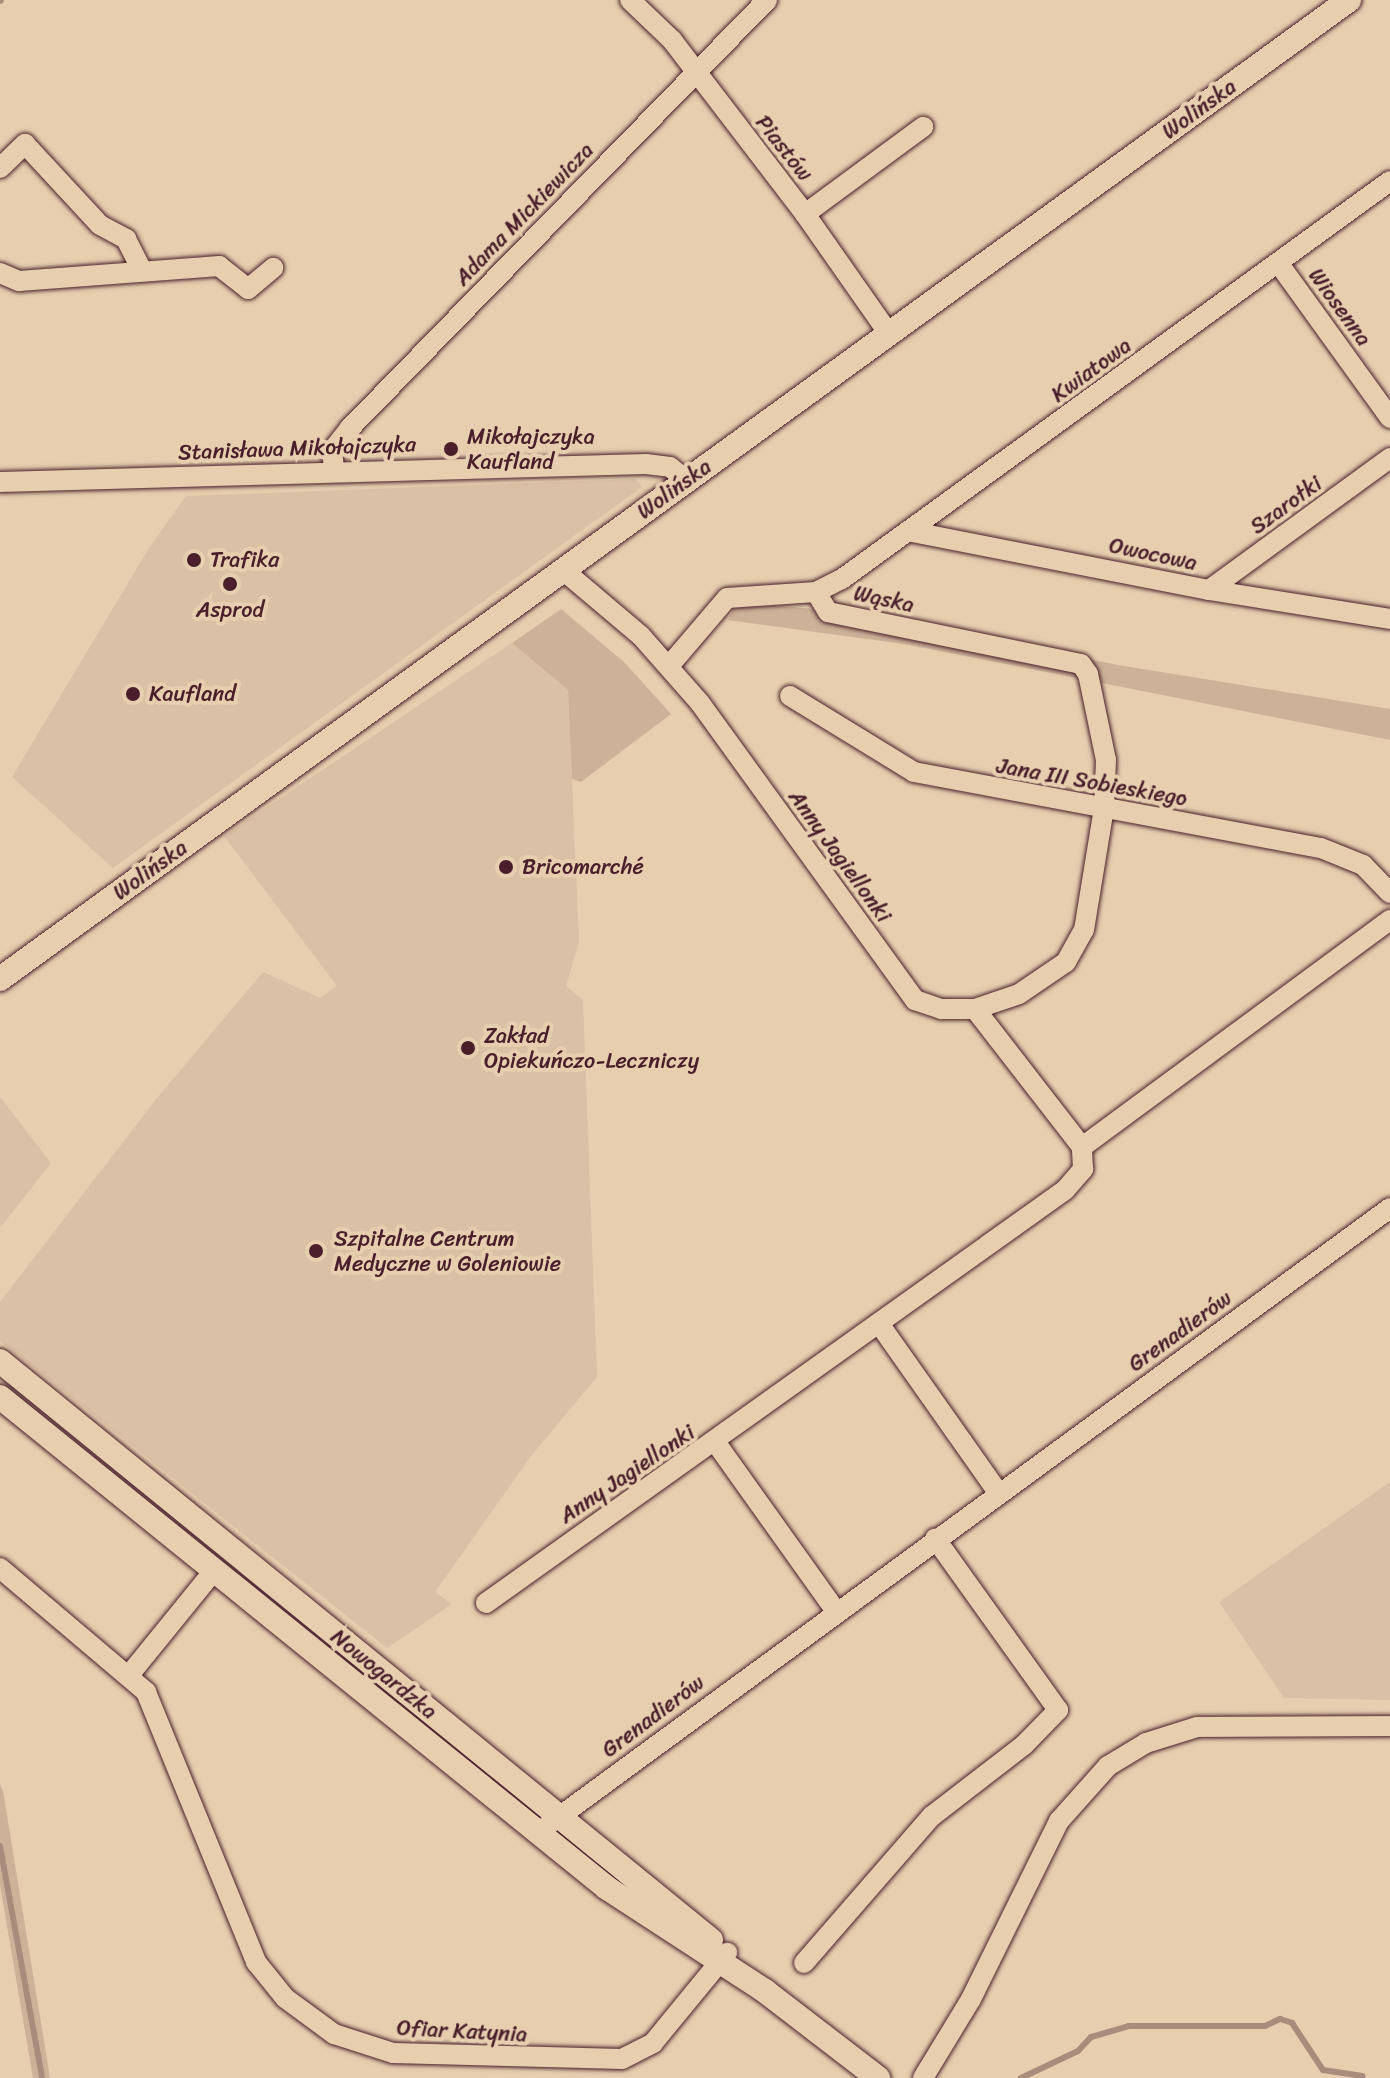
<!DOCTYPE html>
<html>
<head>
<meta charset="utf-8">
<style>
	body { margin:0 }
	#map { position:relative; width:1390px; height:2078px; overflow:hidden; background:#e6ceaf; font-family:Sriracha,sans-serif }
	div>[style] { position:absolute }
	.built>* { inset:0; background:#dac0a5 }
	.green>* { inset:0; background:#cdb299 }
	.stream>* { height:6px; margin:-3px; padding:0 3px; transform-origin:3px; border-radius:3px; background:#aa8c7c }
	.roads { filter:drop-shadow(0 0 2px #4a1f2b) drop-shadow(0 0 2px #4a1f2b) }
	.minor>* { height:20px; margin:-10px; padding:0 10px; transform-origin:10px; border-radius:10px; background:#e6ceaf }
	.tertiary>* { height:24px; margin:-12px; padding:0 12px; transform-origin:12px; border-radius:12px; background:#e6ceaf }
	.dots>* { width:22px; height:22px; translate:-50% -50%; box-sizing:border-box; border:4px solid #e6ceaf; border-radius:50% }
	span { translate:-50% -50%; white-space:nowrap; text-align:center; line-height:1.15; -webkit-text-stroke:8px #e6ceaf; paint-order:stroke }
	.street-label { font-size:22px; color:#4a1f2b }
	.poi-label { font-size:22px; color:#4a1f2b }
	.left { translate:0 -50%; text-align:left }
</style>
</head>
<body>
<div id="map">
	<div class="built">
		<div style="clip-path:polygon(636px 479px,642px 487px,113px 868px,12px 777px,149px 548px,186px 496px)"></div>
		<div style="clip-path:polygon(512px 643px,568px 690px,579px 942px,566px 986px,583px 1000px,597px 1377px,531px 1456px,435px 1592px,452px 1604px,387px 1648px,0 1341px,0 1302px,157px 1098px,263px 972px,320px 998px,337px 986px,224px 836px)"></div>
		<div style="clip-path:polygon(0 1097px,51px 1163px,0 1228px)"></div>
		<div style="clip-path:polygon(1390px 1482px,1390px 1700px,1284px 1698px,1219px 1602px)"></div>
	</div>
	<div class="green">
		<div style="clip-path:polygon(762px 604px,875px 615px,1118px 665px,1390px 709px,1390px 740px,904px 644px,728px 620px,735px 607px)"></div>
		<div style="clip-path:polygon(561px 609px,625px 663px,671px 714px,581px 782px,572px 779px,568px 690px,512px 643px)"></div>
		<div style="clip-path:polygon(0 1784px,3px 1791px,50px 2078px,33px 2078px,0 1885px)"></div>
	</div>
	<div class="stream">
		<div style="left:0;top:0;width:1px;rotate:45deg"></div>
		<div style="left:0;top:1846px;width:236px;rotate:79.7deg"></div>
		<div style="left:1021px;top:2078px;width:63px;rotate:-25.3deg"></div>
		<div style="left:1078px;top:2051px;width:19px;rotate:-47deg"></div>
		<div style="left:1091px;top:2037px;width:40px;rotate:-16deg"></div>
		<div style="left:1129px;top:2026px;width:136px"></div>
		<div style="left:1265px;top:2026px;width:17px;rotate:-25deg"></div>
		<div style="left:1280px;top:2019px;width:13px;rotate:18deg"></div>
		<div style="left:1292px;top:2023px;width:56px;rotate:56.6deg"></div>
		<div style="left:1323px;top:2070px;width:40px;rotate:8.5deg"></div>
	</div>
	<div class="roads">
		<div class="minor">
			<div style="left:630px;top:0;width:58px;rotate:43.6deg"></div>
			<div style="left:672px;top:40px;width:219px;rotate:52.6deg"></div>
			<div style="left:805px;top:214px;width:146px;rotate:55deg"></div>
			<div style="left:0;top:168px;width:35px;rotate:-44deg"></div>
			<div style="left:25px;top:144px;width:110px;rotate:47.2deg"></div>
			<div style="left:100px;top:225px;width:30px;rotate:28deg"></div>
			<div style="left:126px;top:239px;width:35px;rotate:63deg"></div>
			<div style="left:805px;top:214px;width:147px;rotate:-36.4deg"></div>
			<div style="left:1279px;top:264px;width:190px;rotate:54.2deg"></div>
			<div style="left:0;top:273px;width:21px;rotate:23deg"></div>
			<div style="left:19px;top:281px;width:201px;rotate:-4.3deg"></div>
			<div style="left:219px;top:266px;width:37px;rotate:38deg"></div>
			<div style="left:248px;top:289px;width:33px;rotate:-40deg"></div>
			<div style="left:334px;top:469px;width:18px;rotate:-96deg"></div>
			<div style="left:332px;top:451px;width:29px;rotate:-52deg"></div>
			<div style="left:350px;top:428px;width:598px;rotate:-45.75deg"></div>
			<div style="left:0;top:482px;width:646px;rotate:-1.6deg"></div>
			<div style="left:646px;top:464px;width:24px;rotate:7deg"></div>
			<div style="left:670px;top:467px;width:21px;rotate:39deg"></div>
			<div style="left:908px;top:531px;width:307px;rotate:11.1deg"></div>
			<div style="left:1209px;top:590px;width:183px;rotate:9.1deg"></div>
			<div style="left:563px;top:570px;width:102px;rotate:40.2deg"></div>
			<div style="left:641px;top:636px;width:89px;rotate:48.6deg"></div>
			<div style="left:700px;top:703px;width:367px;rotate:54.1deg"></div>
			<div style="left:915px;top:1000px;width:28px;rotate:19deg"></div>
			<div style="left:941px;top:1009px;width:34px"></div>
			<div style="left:975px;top:1009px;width:46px;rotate:-18.8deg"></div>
			<div style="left:1019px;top:994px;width:57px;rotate:-34.2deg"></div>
			<div style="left:1066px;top:962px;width:37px;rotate:-61deg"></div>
			<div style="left:1084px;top:930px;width:124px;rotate:-80.7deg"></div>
			<div style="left:1104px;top:808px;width:48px;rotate:-87.6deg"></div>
			<div style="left:1106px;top:760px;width:88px;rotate:-101.8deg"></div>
			<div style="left:1088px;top:674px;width:12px;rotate:-125deg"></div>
			<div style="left:1081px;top:664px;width:258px;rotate:-168.4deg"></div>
			<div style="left:828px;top:612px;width:23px;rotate:-121deg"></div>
			<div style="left:1209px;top:590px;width:224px;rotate:-36.1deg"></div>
			<div style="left:669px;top:666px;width:89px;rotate:-49.5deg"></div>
			<div style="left:727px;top:598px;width:89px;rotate:-3.9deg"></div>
			<div style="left:816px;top:592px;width:29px;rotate:-27deg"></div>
			<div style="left:842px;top:579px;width:677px;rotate:-35.99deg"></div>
			<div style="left:790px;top:696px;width:145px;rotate:31.5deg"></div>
			<div style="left:914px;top:772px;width:414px;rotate:10.6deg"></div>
			<div style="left:1321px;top:848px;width:45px;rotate:22deg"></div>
			<div style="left:1363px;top:865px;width:39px;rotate:46deg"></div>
			<div style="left:975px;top:1009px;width:175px;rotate:52.2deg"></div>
			<div style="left:880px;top:1325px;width:204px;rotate:54.8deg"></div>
			<div style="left:716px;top:1443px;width:205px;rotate:54.5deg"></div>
			<div style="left:0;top:1568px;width:192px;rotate:40.3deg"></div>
			<div style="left:146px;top:1692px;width:292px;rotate:67.8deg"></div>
			<div style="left:256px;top:1962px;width:46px;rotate:51.1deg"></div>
			<div style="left:285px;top:1998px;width:61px;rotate:36.3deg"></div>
			<div style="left:334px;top:2034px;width:62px;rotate:17.9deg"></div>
			<div style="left:393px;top:2053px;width:229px;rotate:1.5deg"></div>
			<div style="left:622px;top:2059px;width:35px;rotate:-27deg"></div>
			<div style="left:653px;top:2043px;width:117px;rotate:-50.6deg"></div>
			<div style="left:486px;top:1603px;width:711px;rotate:-35.5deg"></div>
			<div style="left:1065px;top:1190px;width:28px;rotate:-49deg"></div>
			<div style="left:1083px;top:1169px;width:22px;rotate:-93deg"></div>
			<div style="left:1082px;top:1147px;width:383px;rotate:-36.4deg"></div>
			<div style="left:130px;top:1674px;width:132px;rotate:-50.9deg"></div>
			<div style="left:548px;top:1825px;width:1044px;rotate:-36.23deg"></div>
			<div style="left:804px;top:1963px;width:195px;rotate:-49deg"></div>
			<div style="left:932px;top:1816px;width:116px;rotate:-37.7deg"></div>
			<div style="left:1024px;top:1745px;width:49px;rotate:-45.8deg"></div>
			<div style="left:1058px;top:1710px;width:211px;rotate:-125.6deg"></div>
			<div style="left:923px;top:2078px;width:92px;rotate:-58.7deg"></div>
			<div style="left:971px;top:1999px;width:199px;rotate:-63.7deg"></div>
			<div style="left:1059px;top:1821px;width:74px;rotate:-48.3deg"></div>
			<div style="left:1108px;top:1766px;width:44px;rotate:-31.2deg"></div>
			<div style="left:1146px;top:1743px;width:53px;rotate:-17.4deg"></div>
			<div style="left:1197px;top:1727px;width:193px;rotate:-0.3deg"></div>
		</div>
		<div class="tertiary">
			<div style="left:0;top:979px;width:1667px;rotate:-35.97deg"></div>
			<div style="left:0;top:1361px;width:917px;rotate:39.16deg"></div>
			<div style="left:0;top:1397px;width:781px;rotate:38.97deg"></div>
			<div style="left:607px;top:1888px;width:189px;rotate:33.1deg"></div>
			<div style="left:765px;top:1991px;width:143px;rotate:37.6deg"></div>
		</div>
	</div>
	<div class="dots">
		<div style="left:451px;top:449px;background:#4a1f2b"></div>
		<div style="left:194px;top:560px;background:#4a1f2b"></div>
		<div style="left:230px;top:584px;background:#4a1f2b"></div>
		<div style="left:133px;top:694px;background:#4a1f2b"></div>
		<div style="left:506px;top:867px;background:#4a1f2b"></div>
		<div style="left:468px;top:1048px;background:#4a1f2b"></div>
		<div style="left:316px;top:1251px;background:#4a1f2b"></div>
	</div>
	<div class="street-label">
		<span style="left:1199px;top:109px;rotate:-36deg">Wolińska</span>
		<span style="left:784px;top:148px;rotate:52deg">Piastów</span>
		<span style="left:524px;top:214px;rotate:-46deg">Adama Mickiewicza</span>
		<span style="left:1340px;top:307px;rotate:54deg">Wiosenna</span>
		<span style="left:1091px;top:370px;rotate:-36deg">Kwiatowa</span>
		<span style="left:297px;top:448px;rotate:-2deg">Stanisława Mikołajczyka</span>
		<span style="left:674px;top:489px;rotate:-36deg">Wolińska</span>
		<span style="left:1286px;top:505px;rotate:-36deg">Szarotki</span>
		<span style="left:1153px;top:554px;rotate:12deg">Owocowa</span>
		<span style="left:884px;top:599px;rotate:12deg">Wąska</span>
		<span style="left:1092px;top:782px;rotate:10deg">Jana III Sobieskiego</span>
		<span style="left:840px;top:856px;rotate:54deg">Anny Jagiellonki</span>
		<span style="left:150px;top:870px;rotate:-36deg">Wolińska</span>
		<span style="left:1180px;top:1331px;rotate:-36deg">Grenadierów</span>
		<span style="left:627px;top:1474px;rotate:-34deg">Anny Jagiellonki</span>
		<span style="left:384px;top:1674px;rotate:39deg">Nowogardzka</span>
		<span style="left:653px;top:1716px;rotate:-37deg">Grenadierów</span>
		<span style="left:462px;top:2031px;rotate:3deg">Ofiar Katynia</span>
	</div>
	<div class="poi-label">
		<span class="left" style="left:467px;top:449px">Mikołajczyka<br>Kaufland</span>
		<span class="left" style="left:210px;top:560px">Trafika</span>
		<span style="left:230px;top:610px">Asprod</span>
		<span class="left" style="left:149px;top:694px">Kaufland</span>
		<span class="left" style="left:522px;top:867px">Bricomarché</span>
		<span class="left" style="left:484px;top:1048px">Zakład<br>Opiekuńczo-Leczniczy</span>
		<span class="left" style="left:334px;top:1251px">Szpitalne Centrum<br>Medyczne w Goleniowie</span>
	</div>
</div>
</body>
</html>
